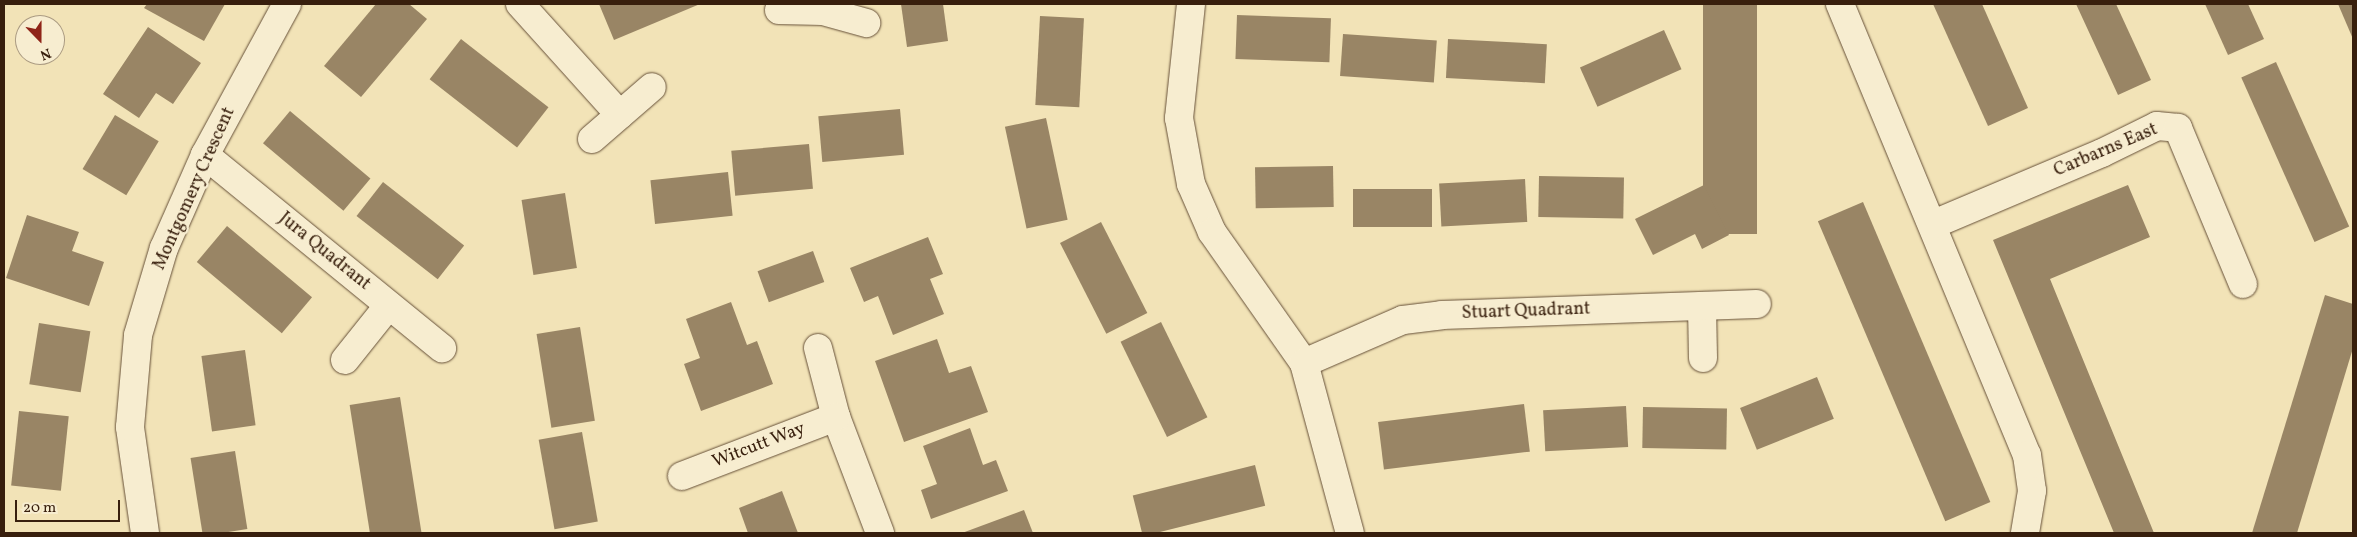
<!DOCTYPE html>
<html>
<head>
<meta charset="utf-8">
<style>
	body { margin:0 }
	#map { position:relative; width:2357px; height:537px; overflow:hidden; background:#f2e3b7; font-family:Vollkorn,serif }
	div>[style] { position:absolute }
	.building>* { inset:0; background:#998565; transform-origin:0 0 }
	.roads { filter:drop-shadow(0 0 1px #665038) drop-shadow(0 0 1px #665038) }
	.minor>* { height:28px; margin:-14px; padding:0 14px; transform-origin:14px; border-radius:14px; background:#f7edd0 }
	span { translate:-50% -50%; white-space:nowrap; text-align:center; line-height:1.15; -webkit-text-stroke:5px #f7edd0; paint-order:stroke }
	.street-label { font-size:18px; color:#381f0d }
	.frame { position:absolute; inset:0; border:5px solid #381f0d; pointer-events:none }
	.north { position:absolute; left:15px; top:15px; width:50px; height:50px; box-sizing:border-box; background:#f7edd0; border:1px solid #ab9b82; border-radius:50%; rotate:158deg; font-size:14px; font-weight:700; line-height:20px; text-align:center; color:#381f0d }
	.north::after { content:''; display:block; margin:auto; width:18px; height:22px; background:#8f2418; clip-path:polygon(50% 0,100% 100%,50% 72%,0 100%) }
	.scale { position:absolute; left:15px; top:500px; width:105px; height:22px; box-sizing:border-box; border:2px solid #381f0d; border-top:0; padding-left:6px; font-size:15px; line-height:18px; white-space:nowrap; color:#381f0d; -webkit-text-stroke:4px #f7edd0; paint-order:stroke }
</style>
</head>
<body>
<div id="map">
	<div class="building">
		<div style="clip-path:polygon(147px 4px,225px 4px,204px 41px,144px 8px)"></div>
		<div style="clip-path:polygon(376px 4px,409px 4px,427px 19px,361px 97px,324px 66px)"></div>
		<div style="clip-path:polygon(599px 4px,700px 4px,614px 40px)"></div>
		<div style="clip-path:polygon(901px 4px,943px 4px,948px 41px,907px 47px)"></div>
		<div style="left:1703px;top:4px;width:54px;height:230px"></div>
		<div style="clip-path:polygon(1933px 4px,1982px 4px,2028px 108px,1988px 126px)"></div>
		<div style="clip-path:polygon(2076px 4px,2116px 4px,2151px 80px,2118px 95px)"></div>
		<div style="clip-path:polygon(2205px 4px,2248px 4px,2264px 39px,2228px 55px)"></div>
		<div style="clip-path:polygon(2338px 4px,2353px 4px,2353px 39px)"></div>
		<div style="left:1237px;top:15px;width:94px;height:44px;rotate:2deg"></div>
		<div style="left:1040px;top:16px;width:44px;height:89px;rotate:3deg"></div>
		<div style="clip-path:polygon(148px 27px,201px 63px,173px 104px,156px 93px,139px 118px,103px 94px)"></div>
		<div style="left:1664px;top:30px;width:43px;height:92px;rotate:66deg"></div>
		<div style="left:1343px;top:34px;width:94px;height:42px;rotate:4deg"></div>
		<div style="left:461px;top:39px;width:111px;height:51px;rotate:38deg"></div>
		<div style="left:1448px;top:39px;width:99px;height:39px;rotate:3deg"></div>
		<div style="left:2276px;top:62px;width:180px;height:38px;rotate:66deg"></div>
		<div style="left:900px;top:109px;width:46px;height:82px;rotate:85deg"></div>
		<div style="left:290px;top:111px;width:105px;height:42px;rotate:40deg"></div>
		<div style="left:115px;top:115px;width:51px;height:63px;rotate:31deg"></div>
		<div style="left:1046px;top:118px;width:104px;height:42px;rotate:78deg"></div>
		<div style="left:809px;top:144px;width:45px;height:78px;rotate:85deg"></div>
		<div style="left:1333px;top:166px;width:41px;height:78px;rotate:89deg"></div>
		<div style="left:728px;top:172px;width:44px;height:78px;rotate:84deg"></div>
		<div style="left:1539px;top:176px;width:85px;height:41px;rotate:1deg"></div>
		<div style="left:1525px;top:179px;width:43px;height:86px;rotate:87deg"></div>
		<div style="left:383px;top:182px;width:103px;height:43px;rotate:38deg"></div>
		<div style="clip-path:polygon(1704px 185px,1729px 235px,1702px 249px,1695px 234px,1653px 255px,1635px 219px)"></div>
		<div style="clip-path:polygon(2128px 185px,2150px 237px,2050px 279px,2154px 533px,2114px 533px,1993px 240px)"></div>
		<div style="left:1353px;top:189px;width:79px;height:38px"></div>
		<div style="left:565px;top:193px;width:76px;height:44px;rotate:81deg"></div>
		<div style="left:1863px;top:202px;width:326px;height:49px;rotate:67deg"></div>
		<div style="clip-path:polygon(27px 215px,79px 232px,72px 251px,104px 262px,89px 306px,6px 278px)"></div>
		<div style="left:1101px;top:222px;width:102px;height:46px;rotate:63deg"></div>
		<div style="left:227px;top:226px;width:111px;height:47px;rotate:40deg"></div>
		<div style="clip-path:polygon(928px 237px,943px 274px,930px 279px,944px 314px,893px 335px,878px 296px,864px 302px,850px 268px)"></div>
		<div style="left:813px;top:251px;width:33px;height:59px;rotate:70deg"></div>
		<div style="clip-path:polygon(2325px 295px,2353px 304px,2353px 348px,2297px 533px,2252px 533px)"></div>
		<div style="clip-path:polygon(731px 302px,747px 345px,757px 341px,773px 384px,701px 411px,684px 364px,700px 358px,686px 319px)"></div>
		<div style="left:1161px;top:322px;width:106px;height:45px;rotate:64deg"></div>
		<div style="left:39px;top:323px;width:52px;height:62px;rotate:9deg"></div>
		<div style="left:580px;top:327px;width:95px;height:44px;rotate:81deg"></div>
		<div style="clip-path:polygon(937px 339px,949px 373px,971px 366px,988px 412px,904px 442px,875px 361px)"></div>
		<div style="left:245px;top:350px;width:76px;height:44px;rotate:82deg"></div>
		<div style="left:1817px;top:377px;width:45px;height:83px;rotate:68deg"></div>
		<div style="left:400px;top:397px;width:138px;height:51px;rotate:81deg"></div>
		<div style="left:1524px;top:404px;width:48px;height:147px;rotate:83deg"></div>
		<div style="left:1626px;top:406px;width:41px;height:83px;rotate:87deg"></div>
		<div style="left:1643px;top:407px;width:84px;height:41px;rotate:1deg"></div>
		<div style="left:19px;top:411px;width:50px;height:75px;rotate:6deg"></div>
		<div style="clip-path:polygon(970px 428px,983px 465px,996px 460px,1008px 491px,931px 519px,921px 490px,937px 484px,923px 446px)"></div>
		<div style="left:582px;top:432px;width:91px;height:44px;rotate:80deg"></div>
		<div style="left:235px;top:451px;width:79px;height:45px;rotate:81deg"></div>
		<div style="left:1255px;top:465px;width:42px;height:126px;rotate:76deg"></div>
		<div style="clip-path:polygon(782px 491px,798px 533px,748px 533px,739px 508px)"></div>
		<div style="clip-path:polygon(1024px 510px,1033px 533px,962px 533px)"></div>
	</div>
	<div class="roads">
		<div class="minor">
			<div style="left:520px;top:4px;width:149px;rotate:48deg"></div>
			<div style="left:1191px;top:4px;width:115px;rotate:96deg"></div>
			<div style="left:1179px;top:118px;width:67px;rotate:79.7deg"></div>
			<div style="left:1191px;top:184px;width:52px;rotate:66.4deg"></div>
			<div style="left:1212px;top:232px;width:160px;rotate:54.9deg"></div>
			<div style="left:1304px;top:363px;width:176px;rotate:74.9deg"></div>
			<div style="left:1840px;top:4px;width:488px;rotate:67.5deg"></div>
			<div style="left:2027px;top:455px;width:36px;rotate:82deg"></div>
			<div style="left:2032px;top:491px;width:43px;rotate:99.5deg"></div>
			<div style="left:779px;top:10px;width:44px;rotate:1.3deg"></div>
			<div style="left:823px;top:11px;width:45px;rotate:15.6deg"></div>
			<div style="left:592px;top:139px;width:79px;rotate:-40.9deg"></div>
			<div style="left:205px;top:155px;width:306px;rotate:39.2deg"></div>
			<div style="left:1934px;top:224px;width:182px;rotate:-22.9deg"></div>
			<div style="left:2102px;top:153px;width:61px;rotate:-26.1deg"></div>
			<div style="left:2157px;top:126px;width:21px;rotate:5deg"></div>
			<div style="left:2178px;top:128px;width:169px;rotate:67.4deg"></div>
			<div style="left:1702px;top:306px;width:52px;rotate:88.9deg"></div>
			<div style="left:818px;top:348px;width:71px;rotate:75.4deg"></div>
			<div style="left:836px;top:417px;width:124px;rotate:69.2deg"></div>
			<div style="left:345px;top:360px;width:70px;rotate:-51.3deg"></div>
			<div style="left:1304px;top:363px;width:108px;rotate:-23.5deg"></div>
			<div style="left:1403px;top:320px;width:39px;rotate:-7deg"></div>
			<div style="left:1442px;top:315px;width:315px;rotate:-2deg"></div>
			<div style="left:682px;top:476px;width:165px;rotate:-21deg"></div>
			<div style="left:145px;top:533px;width:107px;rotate:-98.1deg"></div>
			<div style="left:130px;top:427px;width:92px;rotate:-85deg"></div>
			<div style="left:138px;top:335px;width:91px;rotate:-73.4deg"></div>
			<div style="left:164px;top:248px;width:102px;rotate:-66.2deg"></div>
			<div style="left:205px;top:155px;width:172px;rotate:-61.5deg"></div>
		</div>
	</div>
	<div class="street-label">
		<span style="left:2106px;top:151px;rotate:-23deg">Carbarns East</span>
		<span style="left:195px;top:189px;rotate:-66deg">Montgomery Crescent</span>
		<span style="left:324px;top:252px;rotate:39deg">Jura Quadrant</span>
		<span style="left:1526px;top:312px;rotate:-2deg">Stuart Quadrant</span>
		<span style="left:759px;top:446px;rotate:-21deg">Witcutt Way</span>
	</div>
	<div class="frame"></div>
	<div class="north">N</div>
	<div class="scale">20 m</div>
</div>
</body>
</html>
